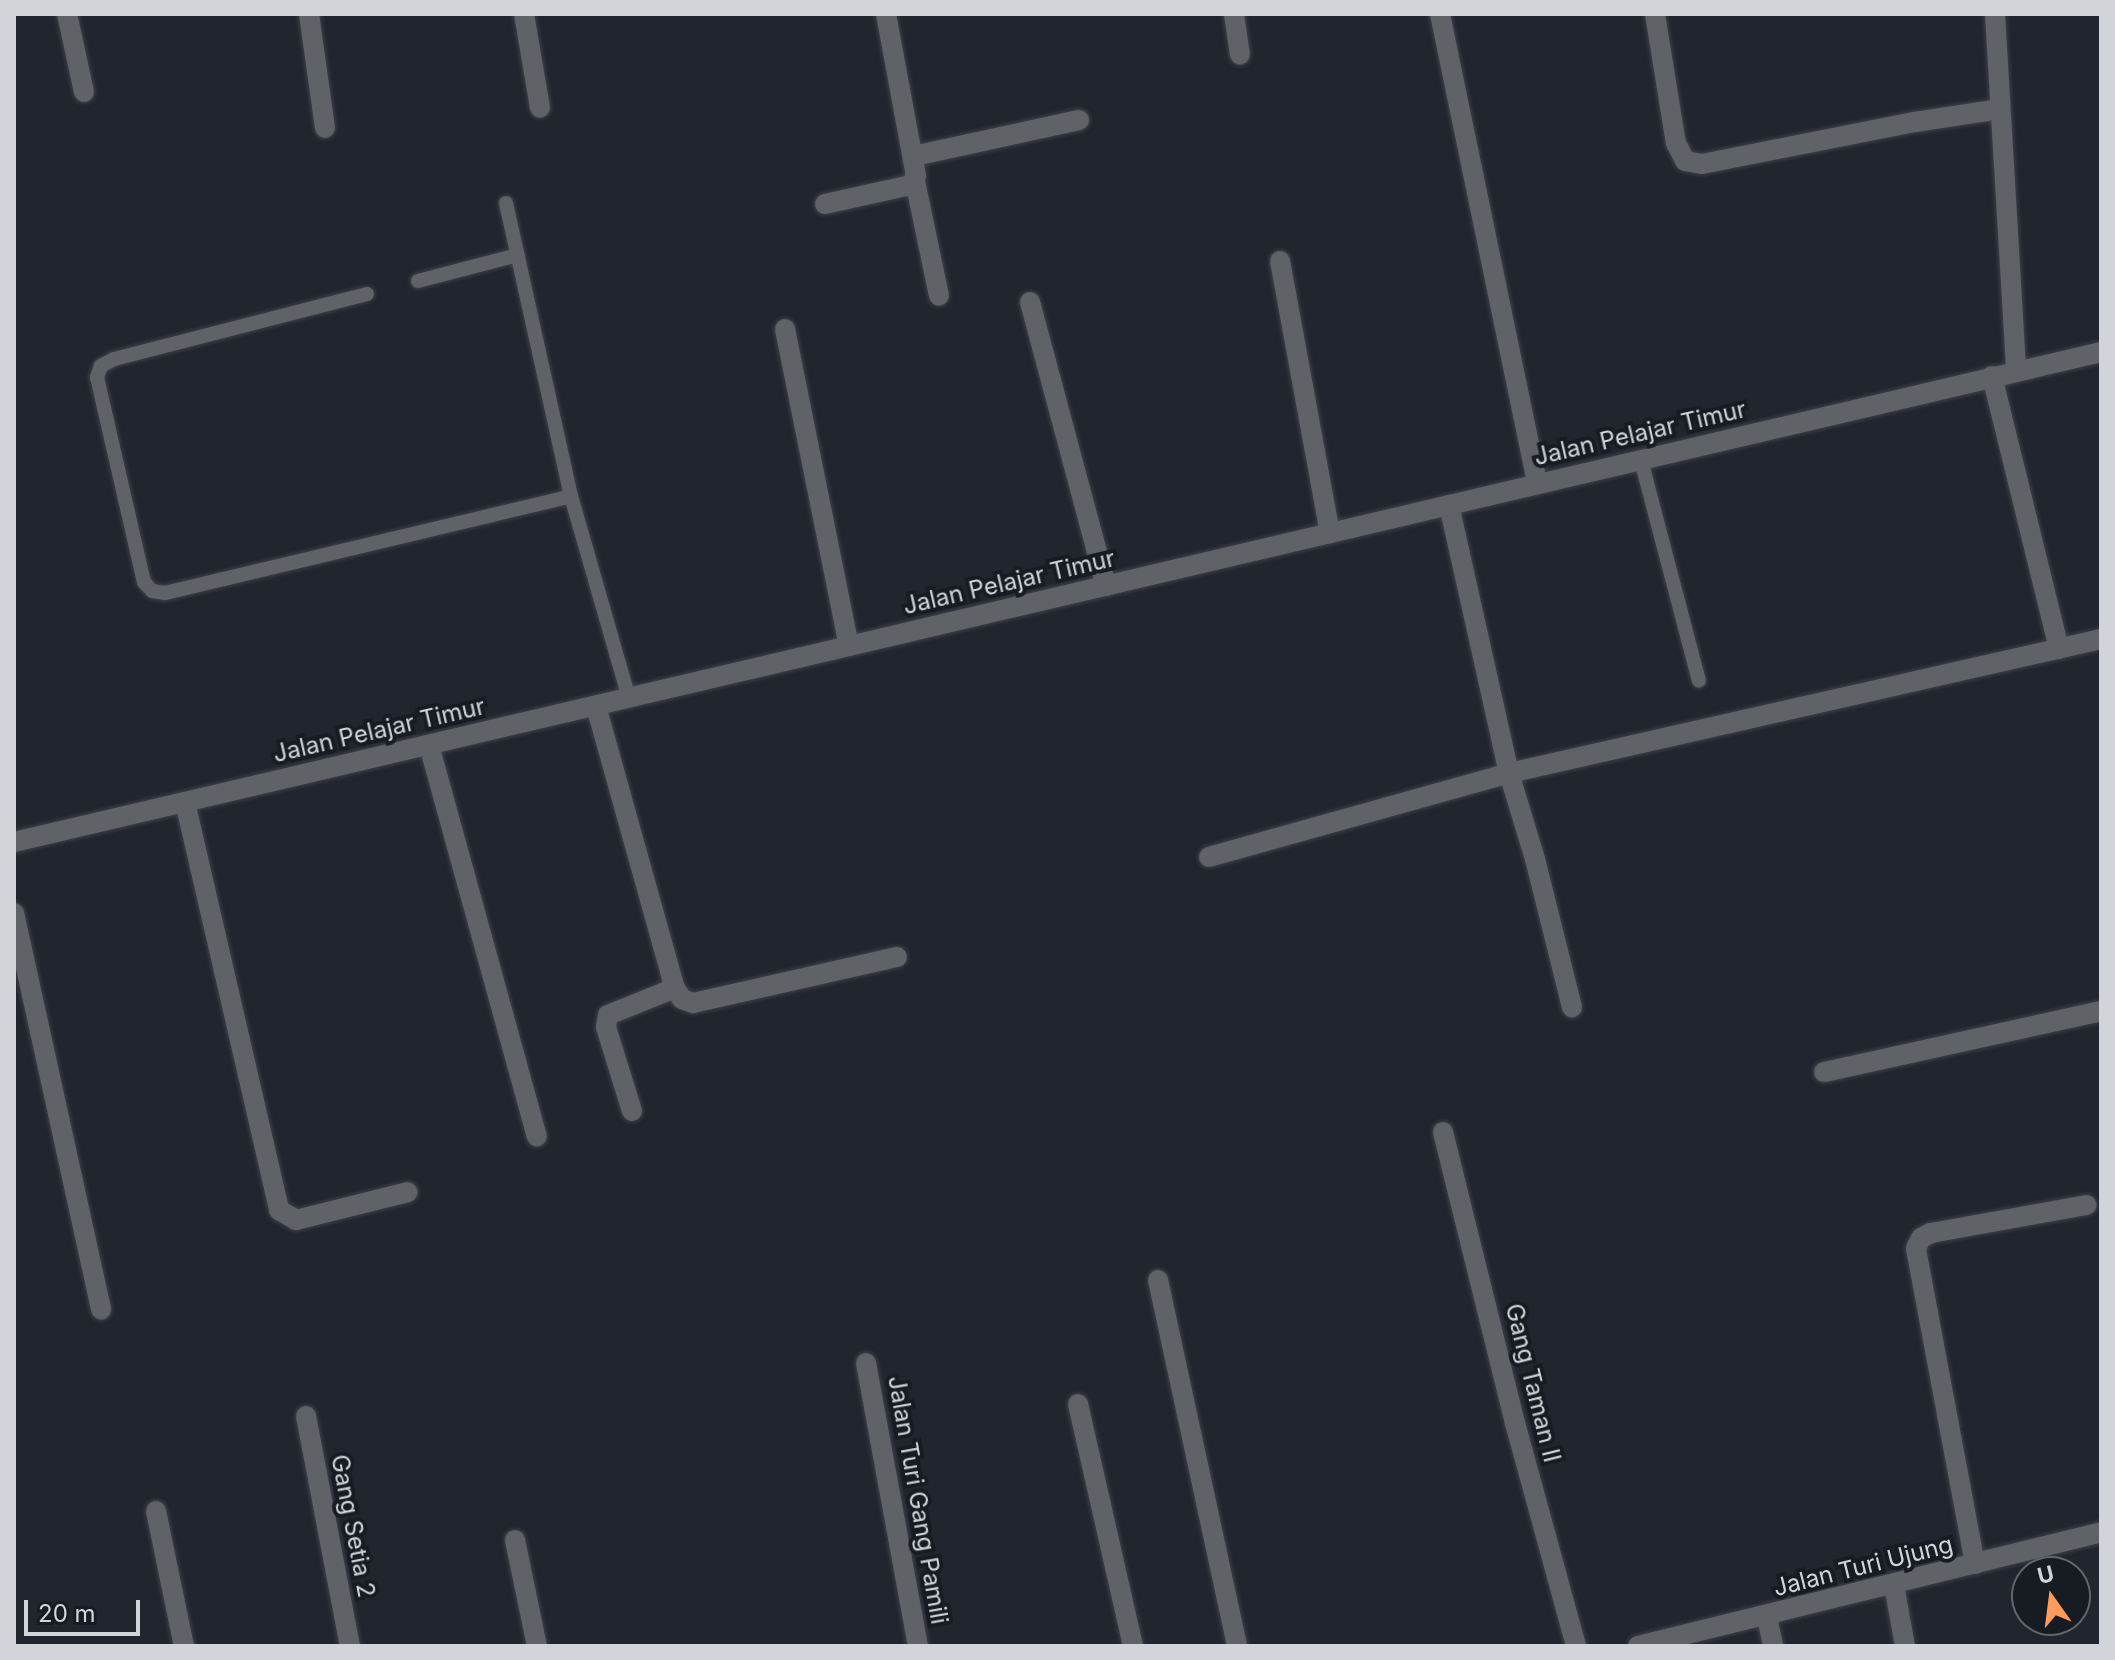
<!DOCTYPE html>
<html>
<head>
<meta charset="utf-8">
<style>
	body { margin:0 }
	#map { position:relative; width:2115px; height:1660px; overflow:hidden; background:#21252d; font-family:Inter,sans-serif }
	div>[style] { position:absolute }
	.roads { filter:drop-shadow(0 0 2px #3d4149) drop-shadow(0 0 2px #3d4149) }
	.service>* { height:14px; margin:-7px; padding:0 7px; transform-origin:7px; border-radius:7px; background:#5f6266 }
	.minor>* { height:20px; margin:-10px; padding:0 10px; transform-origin:10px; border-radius:10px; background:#5f6266 }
	.tertiary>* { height:20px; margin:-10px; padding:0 10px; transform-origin:10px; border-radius:10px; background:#5f6266 }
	span { translate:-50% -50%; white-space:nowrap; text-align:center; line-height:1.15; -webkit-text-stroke:8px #171c23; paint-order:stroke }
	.street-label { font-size:24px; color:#d1d4d9 }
	.frame { position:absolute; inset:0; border:16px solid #d1d4d9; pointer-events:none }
	.north { position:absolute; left:2011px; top:1556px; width:80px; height:80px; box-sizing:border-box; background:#171c23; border:2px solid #61666c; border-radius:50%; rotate:346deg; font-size:22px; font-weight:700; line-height:32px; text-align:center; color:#d1d4d9 }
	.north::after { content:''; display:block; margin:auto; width:28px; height:36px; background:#ff9b5b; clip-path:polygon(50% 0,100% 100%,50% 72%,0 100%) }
	.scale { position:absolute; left:24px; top:1600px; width:116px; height:36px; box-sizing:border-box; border:4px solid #d1d4d9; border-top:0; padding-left:10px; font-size:24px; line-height:28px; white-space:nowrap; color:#d1d4d9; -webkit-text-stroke:6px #171c23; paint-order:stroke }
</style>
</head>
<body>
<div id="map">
	<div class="roads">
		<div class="service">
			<div style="left:506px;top:203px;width:300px;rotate:77.5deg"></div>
			<div style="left:418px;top:281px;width:103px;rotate:-14.6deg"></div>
			<div style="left:367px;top:294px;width:261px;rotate:165.6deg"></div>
			<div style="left:114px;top:359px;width:15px;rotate:152deg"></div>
			<div style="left:101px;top:366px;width:12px;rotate:110deg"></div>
			<div style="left:97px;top:377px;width:210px;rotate:77.1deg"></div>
			<div style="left:144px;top:582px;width:12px;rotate:48deg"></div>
			<div style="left:152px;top:591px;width:13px;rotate:9deg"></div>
			<div style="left:165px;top:593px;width:417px;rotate:-13.4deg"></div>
			<div style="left:571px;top:496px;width:210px;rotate:74deg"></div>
			<div style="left:1641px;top:460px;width:228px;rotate:75.3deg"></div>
		</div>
		<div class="minor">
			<div style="left:67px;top:14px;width:80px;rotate:77.7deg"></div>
			<div style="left:309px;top:14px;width:115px;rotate:82deg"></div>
			<div style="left:524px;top:14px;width:95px;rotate:80.3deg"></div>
			<div style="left:1234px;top:14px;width:41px;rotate:81.7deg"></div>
			<div style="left:1440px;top:14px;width:480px;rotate:78.3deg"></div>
			<div style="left:1655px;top:14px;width:131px;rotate:80.8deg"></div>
			<div style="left:1676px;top:143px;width:20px;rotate:63deg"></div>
			<div style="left:1685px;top:161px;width:17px;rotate:10deg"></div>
			<div style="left:1702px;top:164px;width:217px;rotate:-11.2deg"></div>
			<div style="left:1915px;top:122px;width:86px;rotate:-8.7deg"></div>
			<div style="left:1995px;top:14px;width:357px;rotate:86.6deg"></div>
			<div style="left:914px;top:156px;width:169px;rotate:-12.3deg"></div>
			<div style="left:915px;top:181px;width:117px;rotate:78.2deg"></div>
			<div style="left:825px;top:204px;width:88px;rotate:-12.5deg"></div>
			<div style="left:911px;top:185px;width:10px;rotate:-61deg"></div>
			<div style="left:916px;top:176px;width:165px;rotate:-100.5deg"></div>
			<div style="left:1280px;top:261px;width:277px;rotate:79.6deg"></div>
			<div style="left:1030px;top:302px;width:294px;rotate:75deg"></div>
			<div style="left:785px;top:329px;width:323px;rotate:78.6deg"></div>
			<div style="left:1992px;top:376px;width:281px;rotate:76.2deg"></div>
			<div style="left:1449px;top:505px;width:275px;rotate:77.4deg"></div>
			<div style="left:1509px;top:773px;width:90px;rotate:73.2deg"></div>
			<div style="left:1535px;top:859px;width:153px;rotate:76deg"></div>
			<div style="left:596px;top:706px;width:293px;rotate:74.4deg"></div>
			<div style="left:675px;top:988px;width:13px;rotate:58deg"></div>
			<div style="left:682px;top:999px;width:12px;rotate:20deg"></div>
			<div style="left:693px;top:1003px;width:209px;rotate:-12.7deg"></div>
			<div style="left:429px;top:745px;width:406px;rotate:74.6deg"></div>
			<div style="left:185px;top:802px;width:419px;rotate:77deg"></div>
			<div style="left:279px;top:1210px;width:20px;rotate:30deg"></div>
			<div style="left:296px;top:1220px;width:115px;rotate:-14deg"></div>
			<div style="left:1209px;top:857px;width:312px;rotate:-15.6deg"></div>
			<div style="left:1509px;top:773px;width:607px;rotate:-12.75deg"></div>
			<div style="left:14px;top:913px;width:406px;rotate:77.6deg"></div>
			<div style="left:1824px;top:1072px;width:284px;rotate:-12.4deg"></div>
			<div style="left:632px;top:1111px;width:88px;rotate:-107.2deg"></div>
			<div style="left:606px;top:1027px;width:12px;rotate:-81deg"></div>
			<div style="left:608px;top:1015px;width:72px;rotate:-21.9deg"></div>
			<div style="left:1443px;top:1132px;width:300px;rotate:76.1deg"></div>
			<div style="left:1515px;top:1423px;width:231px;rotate:74.7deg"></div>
			<div style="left:1158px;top:1280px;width:374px;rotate:77.8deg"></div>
			<div style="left:866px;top:1363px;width:288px;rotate:79.6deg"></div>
			<div style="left:1078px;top:1404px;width:248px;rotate:77.2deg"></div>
			<div style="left:306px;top:1416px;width:234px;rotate:79.2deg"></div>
			<div style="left:156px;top:1511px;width:138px;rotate:78.3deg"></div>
			<div style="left:515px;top:1540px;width:108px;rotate:78.3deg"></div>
			<div style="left:1975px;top:1564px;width:321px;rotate:-100.6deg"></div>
			<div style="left:1916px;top:1248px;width:11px;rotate:-63deg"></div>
			<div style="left:1921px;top:1238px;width:11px;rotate:-27deg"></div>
			<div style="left:1931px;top:1233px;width:158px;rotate:-10.2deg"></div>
			<div style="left:1894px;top:1585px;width:62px;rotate:79.8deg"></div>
			<div style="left:1767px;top:1617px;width:30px;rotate:78deg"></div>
			<div style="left:1638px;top:1646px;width:477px;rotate:-13.8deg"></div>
		</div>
		<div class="tertiary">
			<div style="left:14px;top:842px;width:2144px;rotate:-13.21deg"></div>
		</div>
	</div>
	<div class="street-label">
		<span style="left:1640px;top:433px;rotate:-13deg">Jalan Pelajar Timur</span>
		<span style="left:1009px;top:582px;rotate:-13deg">Jalan Pelajar Timur</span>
		<span style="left:379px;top:730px;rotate:-13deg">Jalan Pelajar Timur</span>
		<span style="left:1533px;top:1383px;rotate:76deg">Gang Taman II</span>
		<span style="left:918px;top:1500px;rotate:80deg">Jalan Turi Gang Pamili</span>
		<span style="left:353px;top:1526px;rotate:79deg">Gang Setia 2</span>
		<span style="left:1863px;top:1566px;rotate:-14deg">Jalan Turi Ujung</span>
	</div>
	<div class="frame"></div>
	<div class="north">U</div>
	<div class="scale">20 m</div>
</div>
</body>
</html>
